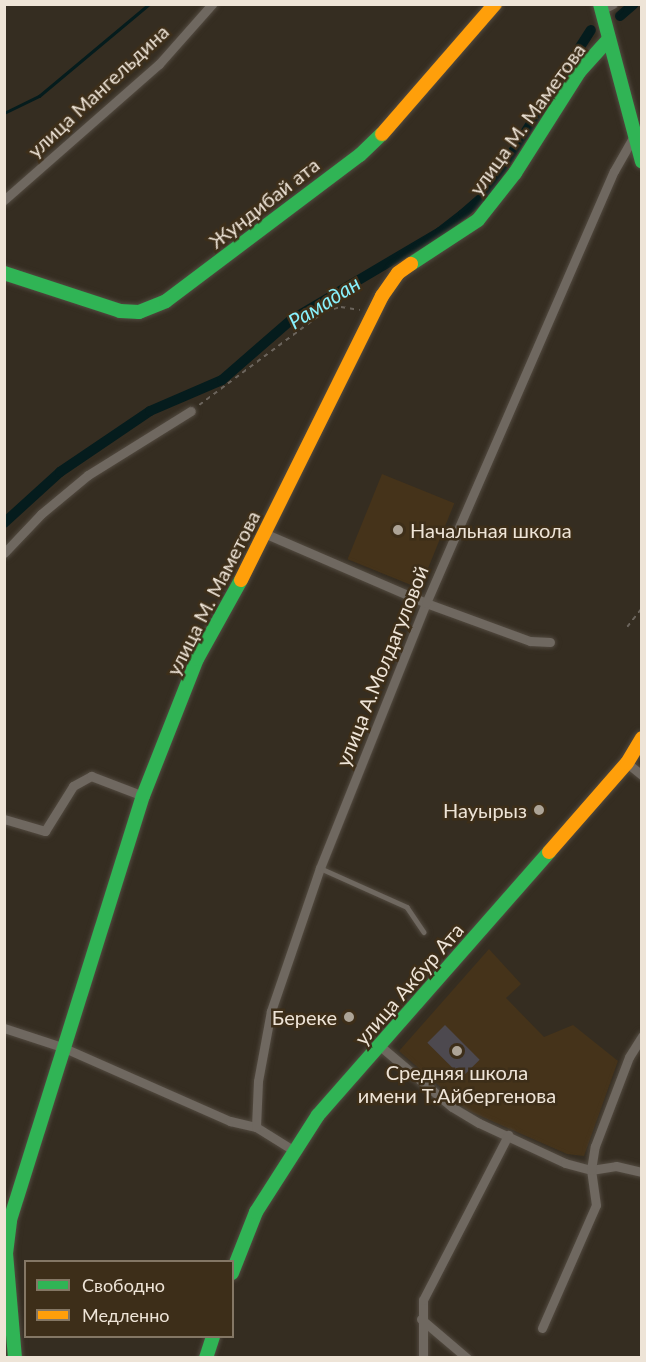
<!DOCTYPE html>
<html>
<head>
<meta charset="utf-8">
<style>
	body { margin:0 }
	#map { position:relative; width:646px; height:1362px; overflow:hidden; background:#352d21; font-family:Lato,sans-serif }
	div>[style] { position:absolute }
	.built>* { inset:0; background:#45331a; transform-origin:0 0 }
	.stream>* { height:3px; margin:-1.5px; padding:0 1.5px; transform-origin:1.5px; border-radius:1.5px; background:#051c1d }
	.canal>* { height:10px; margin:-5px; padding:0 5px; transform-origin:5px; border-radius:5px; background:#051c1d }
	.building>* { inset:0; background:#4d494f; transform-origin:0 0 }
	.path>* { height:1.5px; margin-top:-0.75px; transform-origin:0; background:repeating-linear-gradient(90deg,#6b645c 0 4.5px,transparent 0 9px) }
	.roads { filter:drop-shadow(0 0 2px #524a40) drop-shadow(0 0 2px #524a40) }
	.lane>* { height:4.5px; margin:-2.25px; padding:0 2.25px; transform-origin:2.25px; border-radius:2.25px; background:#6f6860 }
	.street>* { height:9px; margin:-4.5px; padding:0 4.5px; transform-origin:4.5px; border-radius:4.5px; background:#6f6860 }
	.fast>* { height:14px; margin:-7px; padding:0 7px; transform-origin:7px; border-radius:7px; background:#30b455 }
	.slow>* { height:14px; margin:-7px; padding:0 7px; transform-origin:7px; border-radius:7px; background:#ff9f0a }
	.dots>* { width:16px; height:16px; translate:-50% -50%; box-sizing:border-box; border:3px solid #3d2e19; border-radius:50% }
	span { translate:-50% -50%; white-space:nowrap; text-align:center; line-height:1.15; -webkit-text-stroke:5px #3d2e19; paint-order:stroke }
	.street-label { font-size:20px; color:#eee4d7 }
	.poi-label { font-size:20px; color:#eee4d7 }
	.left { translate:0 -50%; text-align:left }
	.right { translate:-100% -50%; text-align:right }
	.water-label { font-size:21px; color:#88f1fc; font-style:italic }
	.frame { position:absolute; inset:0; border:6px solid #eee4d7; pointer-events:none }
	.legend { position:absolute; left:24px; top:1260px; width:210px; height:78px; box-sizing:border-box; background:#3d2e19; border:2px solid #847765; margin:0; padding:8px 10px; list-style:none; font-size:18px; color:#eee4d7 }
	.legend li { display:flex; align-items:center; gap:12px; height:30px }
	.legend b { width:30px; border:2px solid #847765 }
</style>
</head>
<body>
<div id="map">
	<div class="built">
		<div style="left:382px;top:474px;width:78px;height:92px;rotate:22deg"></div>
		<div style="clip-path:polygon(489px 949px,521px 984px,506px 998px,544px 1037px,573px 1025px,618px 1061px,584px 1156px,567px 1154px,467px 1110px,399px 1051px)"></div>
	</div>
	<div class="stream">
		<div style="left:4px;top:113px;width:39px;rotate:-26deg"></div>
		<div style="left:39px;top:96px;width:143px;rotate:-39.9deg"></div>
	</div>
	<div class="canal">
		<div style="left:620px;top:16px;width:18px;rotate:-41deg"></div>
		<div style="left:4px;top:523px;width:76px;rotate:-42.3deg"></div>
		<div style="left:60px;top:472px;width:109px;rotate:-34.1deg"></div>
		<div style="left:150px;top:411px;width:78px;rotate:-23.3deg"></div>
		<div style="left:222px;top:380px;width:91px;rotate:-41deg"></div>
		<div style="left:291px;top:320px;width:173px;rotate:-30.6deg"></div>
		<div style="left:440px;top:232px;width:29px;rotate:-38deg"></div>
		<div style="left:463px;top:214px;width:29px;rotate:-41deg"></div>
		<div style="left:485px;top:195px;width:196px;rotate:-57.3deg"></div>
	</div>
	<div class="building">
		<div style="left:445px;top:1025px;width:49px;height:25px;rotate:45deg"></div>
	</div>
	<div class="path">
		<div style="left:199px;top:405px;width:157px;rotate:-36.7deg"></div>
		<div style="left:325px;top:311px;width:16px;rotate:-14deg"></div>
		<div style="left:341px;top:307px;width:19px;rotate:9deg"></div>
		<div style="left:627px;top:627px;width:24px;rotate:-52deg"></div>
	</div>
	<div class="roads">
		<div class="lane">
			<div style="left:320px;top:868px;width:95px;rotate:24.1deg"></div>
			<div style="left:407px;top:907px;width:30px;rotate:56deg"></div>
		</div>
		<div class="street">
			<div style="left:601px;top:10px;width:13px;rotate:-27deg"></div>
			<div style="left:4px;top:200px;width:206px;rotate:-41.3deg"></div>
			<div style="left:159px;top:64px;width:80px;rotate:-48.5deg"></div>
			<div style="left:266px;top:534px;width:174px;rotate:23.3deg"></div>
			<div style="left:426px;top:603px;width:111px;rotate:20.1deg"></div>
			<div style="left:530px;top:641px;width:20px;rotate:3deg"></div>
			<div style="left:4px;top:553px;width:54px;rotate:-46.5deg"></div>
			<div style="left:41px;top:514px;width:61px;rotate:-39.7deg"></div>
			<div style="left:88px;top:475px;width:121px;rotate:-31.9deg"></div>
			<div style="left:627px;top:763px;width:19px;rotate:39deg"></div>
			<div style="left:4px;top:819px;width:43px;rotate:16.3deg"></div>
			<div style="left:45px;top:831px;width:53px;rotate:-58.1deg"></div>
			<div style="left:73px;top:786px;width:21px;rotate:-29deg"></div>
			<div style="left:91px;top:776px;width:56px;rotate:21deg"></div>
			<div style="left:4px;top:1028px;width:61px;rotate:18.1deg"></div>
			<div style="left:62px;top:1047px;width:184px;rotate:23.8deg"></div>
			<div style="left:230px;top:1121px;width:27px;rotate:13deg"></div>
			<div style="left:256px;top:1127px;width:44px;rotate:31.9deg"></div>
			<div style="left:380px;top:1046px;width:94px;rotate:40.3deg"></div>
			<div style="left:452px;top:1107px;width:31px;rotate:31deg"></div>
			<div style="left:479px;top:1123px;width:95px;rotate:24.9deg"></div>
			<div style="left:565px;top:1163px;width:27px;rotate:15deg"></div>
			<div style="left:591px;top:1170px;width:25px;rotate:-9deg"></div>
			<div style="left:616px;top:1166px;width:27px;rotate:13deg"></div>
			<div style="left:256px;top:1127px;width:46px;rotate:-87.5deg"></div>
			<div style="left:258px;top:1081px;width:71px;rotate:-79.5deg"></div>
			<div style="left:271px;top:1011px;width:151px;rotate:-71.1deg"></div>
			<div style="left:320px;top:868px;width:285px;rotate:-68.2deg"></div>
			<div style="left:426px;top:603px;width:471px;rotate:-66.5deg"></div>
			<div style="left:614px;top:171px;width:40px;rotate:-60.3deg"></div>
			<div style="left:421px;top:1319px;width:60px;rotate:40.3deg"></div>
			<div style="left:542px;top:1328px;width:134px;rotate:-66.3deg"></div>
			<div style="left:596px;top:1205px;width:35px;rotate:-98deg"></div>
			<div style="left:591px;top:1170px;width:24px;rotate:-81deg"></div>
			<div style="left:595px;top:1146px;width:95px;rotate:-69.1deg"></div>
			<div style="left:629px;top:1057px;width:25px;rotate:-58deg"></div>
			<div style="left:423px;top:1358px;width:58px;rotate:-90deg"></div>
			<div style="left:423px;top:1300px;width:186px;rotate:-62.7deg"></div>
		</div>
		<div class="fast">
			<div style="left:600px;top:4px;width:163px;rotate:75.1deg"></div>
			<div style="left:411px;top:264px;width:80px;rotate:-33.3deg"></div>
			<div style="left:478px;top:220px;width:60px;rotate:-51.8deg"></div>
			<div style="left:515px;top:173px;width:120px;rotate:-57.6deg"></div>
			<div style="left:579px;top:72px;width:43px;rotate:-47.8deg"></div>
			<div style="left:4px;top:273px;width:122px;rotate:18.1deg"></div>
			<div style="left:120px;top:311px;width:19px;rotate:3deg"></div>
			<div style="left:139px;top:312px;width:29px;rotate:-22deg"></div>
			<div style="left:166px;top:301px;width:243px;rotate:-37deg"></div>
			<div style="left:360px;top:155px;width:30px;rotate:-44deg"></div>
			<div style="left:232px;top:1273px;width:66px;rotate:-68.5deg"></div>
			<div style="left:256px;top:1212px;width:115px;rotate:-57.4deg"></div>
			<div style="left:318px;top:1115px;width:350px;rotate:-48.7deg"></div>
			<div style="left:15px;top:1358px;width:104px;rotate:-94.9deg"></div>
			<div style="left:6px;top:1254px;width:34px;rotate:-83deg"></div>
			<div style="left:10px;top:1220px;width:444px;rotate:-72.6deg"></div>
			<div style="left:143px;top:796px;width:147px;rotate:-68.5deg"></div>
			<div style="left:197px;top:659px;width:90px;rotate:-60.9deg"></div>
			<div style="left:206px;top:1358px;width:23px;rotate:-72deg"></div>
		</div>
		<div class="slow">
			<div style="left:382px;top:134px;width:172px;rotate:-49deg"></div>
			<div style="left:241px;top:580px;width:317px;rotate:-63.6deg"></div>
			<div style="left:382px;top:296px;width:28px;rotate:-55deg"></div>
			<div style="left:398px;top:273px;width:16px;rotate:-35deg"></div>
			<div style="left:549px;top:852px;width:118px;rotate:-48.8deg"></div>
			<div style="left:627px;top:763px;width:29px;rotate:-59deg"></div>
		</div>
	</div>
	<div class="dots">
		<div style="left:398px;top:530px;background:#ada497"></div>
		<div style="left:539px;top:810px;background:#ada497"></div>
		<div style="left:349px;top:1017px;background:#ada497"></div>
		<div style="left:457px;top:1051px;background:#ada497"></div>
	</div>
	<div class="street-label">
		<span style="left:98px;top:91px;rotate:-43deg">улица Мангельдина</span>
		<span style="left:527px;top:119px;rotate:-54deg">улица М. Маметова</span>
		<span style="left:264px;top:203px;rotate:-38deg">Жундибай ата</span>
		<span style="left:213px;top:593px;rotate:-63deg">улица М. Маметова</span>
		<span style="left:382px;top:666px;rotate:-68deg">улица А.Молдагуловой</span>
		<span style="left:409px;top:984px;rotate:-49deg">улица Акбур Ата</span>
	</div>
	<div class="poi-label">
		<span class="left" style="left:410px;top:530px">Начальная школа</span>
		<span class="right" style="left:527px;top:810px">Науырыз</span>
		<span class="right" style="left:337px;top:1017px">Береке</span>
		<span style="left:457px;top:1084px">Средняя школа<br>имени Т.Айбергенова</span>
	</div>
	<div class="water-label">
		<span style="left:324px;top:302px;rotate:-32deg">Рамадан</span>
	</div>
	<div class="frame"></div>
	<ul class="legend">
	<li><b style="height:8px;background:#30b455"></b>Свободно</li>
	<li><b style="height:8px;background:#ff9f0a"></b>Медленно</li>
	</ul>
</div>
</body>
</html>
